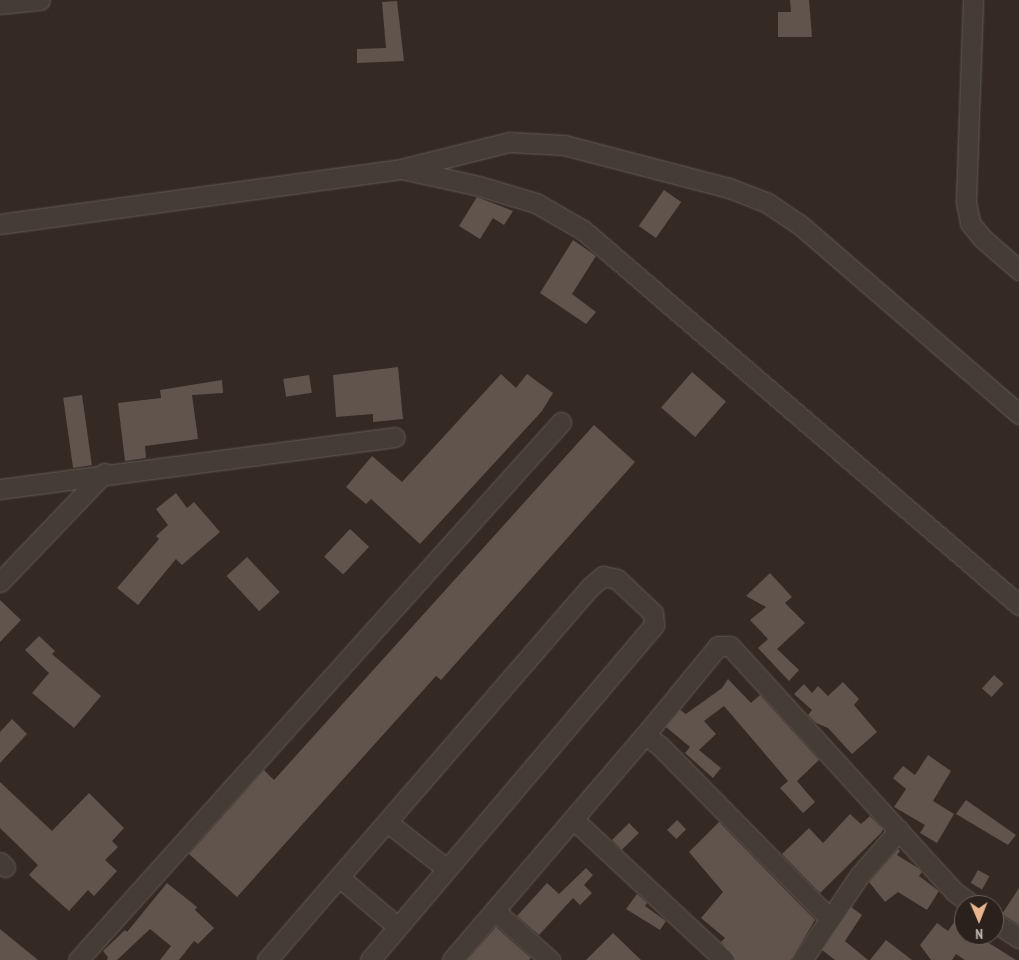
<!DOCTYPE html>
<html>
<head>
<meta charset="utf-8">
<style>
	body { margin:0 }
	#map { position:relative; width:1019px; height:960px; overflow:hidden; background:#352a23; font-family:"PT Sans Narrow",sans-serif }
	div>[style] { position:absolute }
	.building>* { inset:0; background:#60544c; transform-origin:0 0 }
	.roads { filter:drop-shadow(0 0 1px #645a54) drop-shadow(0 0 1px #645a54) }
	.minor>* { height:19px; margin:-9.5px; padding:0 9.5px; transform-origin:9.5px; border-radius:9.5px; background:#463c36 }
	span { translate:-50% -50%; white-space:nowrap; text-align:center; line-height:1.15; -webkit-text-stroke:4.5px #2a211c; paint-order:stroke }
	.north { position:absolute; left:954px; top:895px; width:50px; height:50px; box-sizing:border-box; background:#2a211c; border:1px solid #675d58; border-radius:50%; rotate:179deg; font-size:14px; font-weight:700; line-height:20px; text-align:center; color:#c2b8b1 }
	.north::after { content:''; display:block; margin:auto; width:18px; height:22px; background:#e9b58f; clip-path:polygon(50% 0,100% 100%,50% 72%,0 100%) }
</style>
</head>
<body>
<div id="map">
	<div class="building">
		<div style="clip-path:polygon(790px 0,809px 0,812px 37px,778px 37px,778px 12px,791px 12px)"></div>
		<div style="clip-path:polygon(397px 1px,404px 61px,357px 63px,357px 49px,386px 48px,382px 2px)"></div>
		<div style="left:664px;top:190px;width:21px;height:44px;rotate:35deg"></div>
		<div style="clip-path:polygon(477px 197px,513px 211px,504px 225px,493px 218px,480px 239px,459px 226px)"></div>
		<div style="clip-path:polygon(573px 240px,596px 256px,572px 294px,596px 312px,586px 324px,540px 293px)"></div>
		<div style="clip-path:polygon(398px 367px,403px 419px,373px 422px,373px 414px,336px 417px,333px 375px)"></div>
		<div style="left:692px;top:372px;width:45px;height:47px;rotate:41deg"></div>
		<div style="clip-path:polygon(501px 374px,516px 388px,527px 374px,553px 393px,542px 411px,420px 544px,371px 499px,366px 504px,346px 487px,372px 456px,402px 482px)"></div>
		<div style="left:309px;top:375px;width:18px;height:26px;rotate:81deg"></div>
		<div style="clip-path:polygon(222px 380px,223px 393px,192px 395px,198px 439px,145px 446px,146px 458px,125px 461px,118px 403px,161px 398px,160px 390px)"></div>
		<div style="left:82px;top:395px;width:71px;height:19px;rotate:82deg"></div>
		<div style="clip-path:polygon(594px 425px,635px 462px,441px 680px,436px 676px,237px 897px,189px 854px,264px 770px,274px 780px)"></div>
		<div style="clip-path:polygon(176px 493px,187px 508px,194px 502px,220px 532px,182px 565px,176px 559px,138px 605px,117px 588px,159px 539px,156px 536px,168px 525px,156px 509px)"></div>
		<div style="left:350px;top:529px;width:26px;height:38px;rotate:43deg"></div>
		<div style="left:247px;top:557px;width:48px;height:28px;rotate:47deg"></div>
		<div style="clip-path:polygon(770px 573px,792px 597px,785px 603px,805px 623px,777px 649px,799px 670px,789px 681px,758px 648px,768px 639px,750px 620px,766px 607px,746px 596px)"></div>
		<div style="clip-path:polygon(0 600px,21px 620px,0 642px)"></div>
		<div style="clip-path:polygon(39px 636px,55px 651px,52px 654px,101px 696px,74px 728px,32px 693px,49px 673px,25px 650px)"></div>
		<div style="left:994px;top:675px;width:13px;height:18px;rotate:42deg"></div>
		<div style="clip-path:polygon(728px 679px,751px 703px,760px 695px,819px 760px,797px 781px,815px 802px,803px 813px,780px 788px,788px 781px,724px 706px,704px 721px,716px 734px,699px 750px,721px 768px,713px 778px,685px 753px,690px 747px,666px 727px,680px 710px,686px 714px,722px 688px)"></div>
		<div style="clip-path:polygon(843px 682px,859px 699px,854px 705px,877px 732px,852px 754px,828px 728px,816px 723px,808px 715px,812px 710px,794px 694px,804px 684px,812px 693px,818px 686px,828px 696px)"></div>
		<div style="clip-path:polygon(12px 719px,27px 734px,0 763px,0 732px)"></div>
		<div style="clip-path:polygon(928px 755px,951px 771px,933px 801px,954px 814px,937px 843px,920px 833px,925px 825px,894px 807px,906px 789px,893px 778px,903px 766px,915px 775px)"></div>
		<div style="clip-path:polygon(0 782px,52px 831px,89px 793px,124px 828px,112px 841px,118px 847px,105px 860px,117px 871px,94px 896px,88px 890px,69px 911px,29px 875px,38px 865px,0 828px)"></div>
		<div style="clip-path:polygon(966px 800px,1016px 835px,1008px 845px,956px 814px)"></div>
		<div style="clip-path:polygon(850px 814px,861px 824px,870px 816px,883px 829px,881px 833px,820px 893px,782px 854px,809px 828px,823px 843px)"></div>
		<div style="left:677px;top:820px;width:13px;height:14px;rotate:45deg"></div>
		<div style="clip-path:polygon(719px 822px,815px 920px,791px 960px,735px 960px,721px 942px,725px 938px,701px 918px,723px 892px,689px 852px)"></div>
		<div style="left:629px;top:823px;width:14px;height:24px;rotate:45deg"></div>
		<div style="clip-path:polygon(898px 849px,900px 851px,897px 855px,918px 868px,922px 872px,919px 876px,939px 891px,927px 910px,898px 892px,885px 902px,869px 882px)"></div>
		<div style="clip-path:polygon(586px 868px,593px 875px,584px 885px,592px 893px,580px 905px,573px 898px,539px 935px,517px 916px,547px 883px,559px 894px)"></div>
		<div style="left:978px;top:870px;width:13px;height:15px;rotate:29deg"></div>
		<div style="clip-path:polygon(167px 883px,197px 907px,195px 910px,214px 928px,198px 944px,194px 941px,179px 960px,160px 960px,171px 946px,150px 929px,117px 960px,107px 960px,108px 957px,103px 951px,125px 930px,127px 932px)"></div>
		<div style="clip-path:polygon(1019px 888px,1019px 925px,1002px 914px)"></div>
		<div style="clip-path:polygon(637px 894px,647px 903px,645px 906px,666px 921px,660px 930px,626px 909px)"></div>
		<div style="clip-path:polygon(851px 907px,862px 915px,845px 941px,868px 960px,835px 960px,822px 950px)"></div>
		<div style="clip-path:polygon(962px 911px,964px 935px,976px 935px,1016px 960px,965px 960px,956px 954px,952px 960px,931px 960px,920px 945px,937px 923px,948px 931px)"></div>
		<div style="clip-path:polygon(496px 927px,531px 958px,529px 960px,467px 960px)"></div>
		<div style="clip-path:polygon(0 929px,38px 960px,0 960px)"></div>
		<div style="clip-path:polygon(613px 933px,641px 960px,586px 960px)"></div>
		<div style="clip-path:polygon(886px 940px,912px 960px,870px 960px)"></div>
	</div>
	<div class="roads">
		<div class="minor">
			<div style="left:973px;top:0;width:202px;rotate:92deg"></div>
			<div style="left:966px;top:202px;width:21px;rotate:79deg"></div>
			<div style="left:970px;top:223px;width:19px;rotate:51deg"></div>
			<div style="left:982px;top:238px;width:49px;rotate:40.9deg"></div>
			<div style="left:0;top:4px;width:40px;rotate:-5.7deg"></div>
			<div style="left:405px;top:168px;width:107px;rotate:-14deg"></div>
			<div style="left:509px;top:142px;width:55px;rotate:3.1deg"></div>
			<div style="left:564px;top:145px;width:171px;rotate:14.6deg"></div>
			<div style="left:729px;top:188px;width:40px;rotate:21deg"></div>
			<div style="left:766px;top:202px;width:40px;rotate:34deg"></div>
			<div style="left:799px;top:224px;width:291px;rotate:40.8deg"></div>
			<div style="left:0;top:224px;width:406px;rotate:-7.8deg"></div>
			<div style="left:402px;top:169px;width:79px;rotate:12.4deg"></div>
			<div style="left:479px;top:186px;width:59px;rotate:16.6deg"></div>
			<div style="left:536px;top:203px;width:54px;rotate:29.9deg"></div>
			<div style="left:583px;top:230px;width:575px;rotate:40.7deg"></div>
			<div style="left:0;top:489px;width:398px;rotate:-7.5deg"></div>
			<div style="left:0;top:582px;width:151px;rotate:-46.3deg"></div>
			<div style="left:645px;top:735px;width:115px;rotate:-50.6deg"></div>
			<div style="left:718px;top:646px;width:12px"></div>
			<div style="left:730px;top:646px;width:333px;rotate:47.6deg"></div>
			<div style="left:955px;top:892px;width:21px;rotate:37deg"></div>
			<div style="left:573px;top:819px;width:207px;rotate:43deg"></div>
			<div style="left:387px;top:822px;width:76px;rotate:38.1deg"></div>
			<div style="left:0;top:862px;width:7px;rotate:45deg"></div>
			<div style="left:339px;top:877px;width:77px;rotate:40.3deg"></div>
			<div style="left:495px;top:911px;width:74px;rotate:41.7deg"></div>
			<div style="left:994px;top:922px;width:30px;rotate:33deg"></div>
			<div style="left:78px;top:960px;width:723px;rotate:-48.08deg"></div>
			<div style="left:267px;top:960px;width:493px;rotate:-49.1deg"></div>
			<div style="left:590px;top:587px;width:17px;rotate:-40deg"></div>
			<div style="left:603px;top:576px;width:14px;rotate:12deg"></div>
			<div style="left:617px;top:579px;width:50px;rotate:43.4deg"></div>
			<div style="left:653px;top:613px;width:12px;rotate:85deg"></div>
			<div style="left:654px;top:625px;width:439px;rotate:130.3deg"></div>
			<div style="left:452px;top:960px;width:296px;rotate:-49.4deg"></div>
			<div style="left:645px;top:735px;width:19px;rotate:36deg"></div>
			<div style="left:660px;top:746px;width:240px;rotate:45.5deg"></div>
			<div style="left:802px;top:960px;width:102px;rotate:-55.8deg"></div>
			<div style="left:859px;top:876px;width:61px;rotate:-49deg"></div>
		</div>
	</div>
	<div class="north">N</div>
</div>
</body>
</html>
